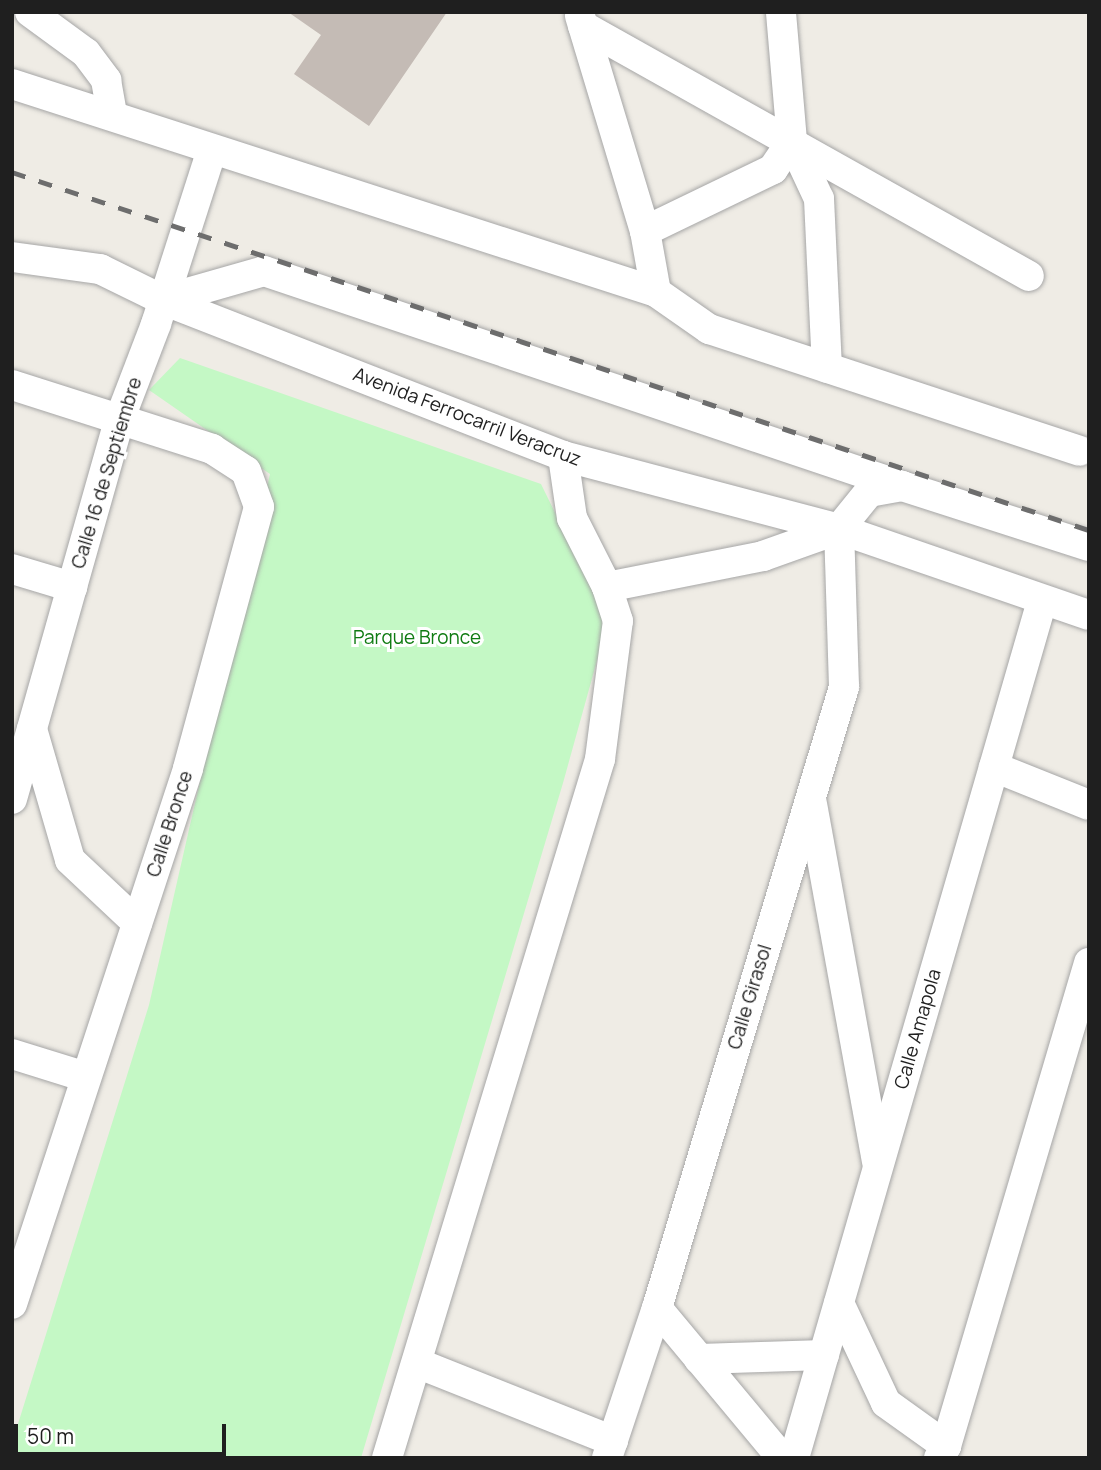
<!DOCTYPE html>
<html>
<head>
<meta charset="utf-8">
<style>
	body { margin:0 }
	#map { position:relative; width:1101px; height:1470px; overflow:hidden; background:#efece5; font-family:Manrope,sans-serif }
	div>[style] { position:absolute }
	.park>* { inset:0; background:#c4f8c5 }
	.building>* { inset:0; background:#c4bbb5 }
	.roads { filter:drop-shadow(0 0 2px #a6a6a6) drop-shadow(0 0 2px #a6a6a6) }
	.minor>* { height:30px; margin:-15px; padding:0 15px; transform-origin:15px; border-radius:15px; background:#fff }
	.rail>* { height:5px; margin-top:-2.5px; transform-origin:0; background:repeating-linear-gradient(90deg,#6d6d6d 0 14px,transparent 0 28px) }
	span { translate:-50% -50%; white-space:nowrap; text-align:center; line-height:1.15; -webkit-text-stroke:6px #fff; paint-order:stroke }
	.street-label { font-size:19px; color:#1f1f1f }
	.park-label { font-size:19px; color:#0f7b12 }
	.frame { position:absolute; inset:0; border:14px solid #1f1f1f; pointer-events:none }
	.scale { position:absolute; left:14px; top:1424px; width:212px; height:32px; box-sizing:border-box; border:4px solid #1f1f1f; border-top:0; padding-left:9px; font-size:21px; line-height:24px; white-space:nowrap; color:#1f1f1f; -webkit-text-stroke:5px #fff; paint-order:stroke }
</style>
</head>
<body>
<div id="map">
	<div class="park">
		<div style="clip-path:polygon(180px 358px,541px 484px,608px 621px,563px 783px,361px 1458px,12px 1458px,12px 1443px,149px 1005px,270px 474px,149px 390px)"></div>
	</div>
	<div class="building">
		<div style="clip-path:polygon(288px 12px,447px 12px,369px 126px,294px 74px,321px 35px)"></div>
	</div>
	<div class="roads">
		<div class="minor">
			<div style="left:30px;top:12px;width:69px;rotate:36.2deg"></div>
			<div style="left:86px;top:53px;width:34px;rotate:53deg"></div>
			<div style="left:106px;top:80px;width:36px;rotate:80deg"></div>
			<div style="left:580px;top:16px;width:225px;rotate:73.2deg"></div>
			<div style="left:645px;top:231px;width:62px;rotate:79.8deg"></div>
			<div style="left:583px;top:26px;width:511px;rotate:29.27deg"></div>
			<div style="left:12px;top:84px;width:677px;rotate:17.9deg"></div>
			<div style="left:656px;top:292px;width:65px;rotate:34.9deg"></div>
			<div style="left:709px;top:329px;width:390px;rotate:18.2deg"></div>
			<div style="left:792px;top:141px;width:64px;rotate:65deg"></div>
			<div style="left:819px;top:199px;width:169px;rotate:87.3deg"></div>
			<div style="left:645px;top:231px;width:142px;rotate:-25.8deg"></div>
			<div style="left:773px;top:169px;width:34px;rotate:-56deg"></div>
			<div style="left:792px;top:141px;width:129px;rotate:-94.9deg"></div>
			<div style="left:12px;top:257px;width:89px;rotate:7.8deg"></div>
			<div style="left:100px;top:269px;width:70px;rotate:26.2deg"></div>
			<div style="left:163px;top:300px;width:429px;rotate:21.3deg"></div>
			<div style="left:563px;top:456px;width:285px;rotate:14.8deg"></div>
			<div style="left:839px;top:529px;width:264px;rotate:19deg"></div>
			<div style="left:163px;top:300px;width:105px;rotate:-16deg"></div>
			<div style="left:264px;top:271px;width:673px;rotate:18.62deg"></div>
			<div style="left:12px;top:385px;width:210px;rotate:17.7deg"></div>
			<div style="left:212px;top:449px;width:40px;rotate:32.9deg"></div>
			<div style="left:246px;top:471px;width:38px;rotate:70deg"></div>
			<div style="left:259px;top:507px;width:271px;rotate:105.2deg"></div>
			<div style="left:188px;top:769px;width:563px;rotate:108.21deg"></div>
			<div style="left:12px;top:569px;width:63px;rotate:16.7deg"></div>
			<div style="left:607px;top:587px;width:159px;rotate:-11.2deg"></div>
			<div style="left:763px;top:556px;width:81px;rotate:-19.6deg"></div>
			<div style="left:839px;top:529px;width:48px;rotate:-51deg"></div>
			<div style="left:869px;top:492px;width:34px;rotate:-10deg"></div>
			<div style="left:902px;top:486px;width:196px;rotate:17.8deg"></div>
			<div style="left:32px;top:729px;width:136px;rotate:73.8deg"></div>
			<div style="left:70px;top:860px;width:92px;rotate:43.2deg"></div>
			<div style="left:994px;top:767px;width:102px;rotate:21.8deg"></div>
			<div style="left:12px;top:799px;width:396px;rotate:-74.2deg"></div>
			<div style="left:120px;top:418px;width:101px;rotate:-69deg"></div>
			<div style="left:156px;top:324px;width:183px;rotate:-72.2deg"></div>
			<div style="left:812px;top:804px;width:364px;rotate:79.7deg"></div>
			<div style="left:12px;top:1054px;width:77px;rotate:17.3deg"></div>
			<div style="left:839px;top:1303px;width:110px;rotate:64.8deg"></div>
			<div style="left:886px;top:1403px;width:74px;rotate:35.6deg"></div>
			<div style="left:657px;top:1308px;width:195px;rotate:50.2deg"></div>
			<div style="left:699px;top:1359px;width:125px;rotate:-1.8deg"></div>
			<div style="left:417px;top:1363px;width:211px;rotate:21.7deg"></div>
			<div style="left:387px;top:1458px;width:731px;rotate:-73.05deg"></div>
			<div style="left:600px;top:759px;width:139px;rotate:-82.6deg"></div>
			<div style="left:618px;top:621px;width:36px;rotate:-108deg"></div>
			<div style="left:607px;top:587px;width:77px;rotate:-116.9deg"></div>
			<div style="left:572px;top:518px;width:63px;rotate:-98.3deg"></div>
			<div style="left:607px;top:1458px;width:158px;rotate:-71.6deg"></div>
			<div style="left:657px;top:1308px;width:649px;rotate:-73.24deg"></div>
			<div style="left:844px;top:687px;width:158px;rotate:-91.8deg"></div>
			<div style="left:794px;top:1458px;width:892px;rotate:-73.86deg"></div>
			<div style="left:939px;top:1458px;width:14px;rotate:-60deg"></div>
			<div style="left:946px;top:1446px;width:504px;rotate:-73.51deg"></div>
		</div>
	</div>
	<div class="rail">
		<div style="left:12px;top:172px;width:1135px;rotate:18.39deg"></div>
	</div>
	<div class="street-label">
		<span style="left:467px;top:417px;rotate:21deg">Avenida Ferrocarril Veracruz</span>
		<span style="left:107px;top:473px;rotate:-73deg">Calle 16 de Septiembre</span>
		<span style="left:170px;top:824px;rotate:-72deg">Calle Bronce</span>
		<span style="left:750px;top:997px;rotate:-73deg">Calle Girasol</span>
		<span style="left:918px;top:1029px;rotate:-74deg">Calle Amapola</span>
	</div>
	<div class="park-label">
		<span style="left:417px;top:638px">Parque Bronce</span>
	</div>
	<div class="frame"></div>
	<div class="scale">50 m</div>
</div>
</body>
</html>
